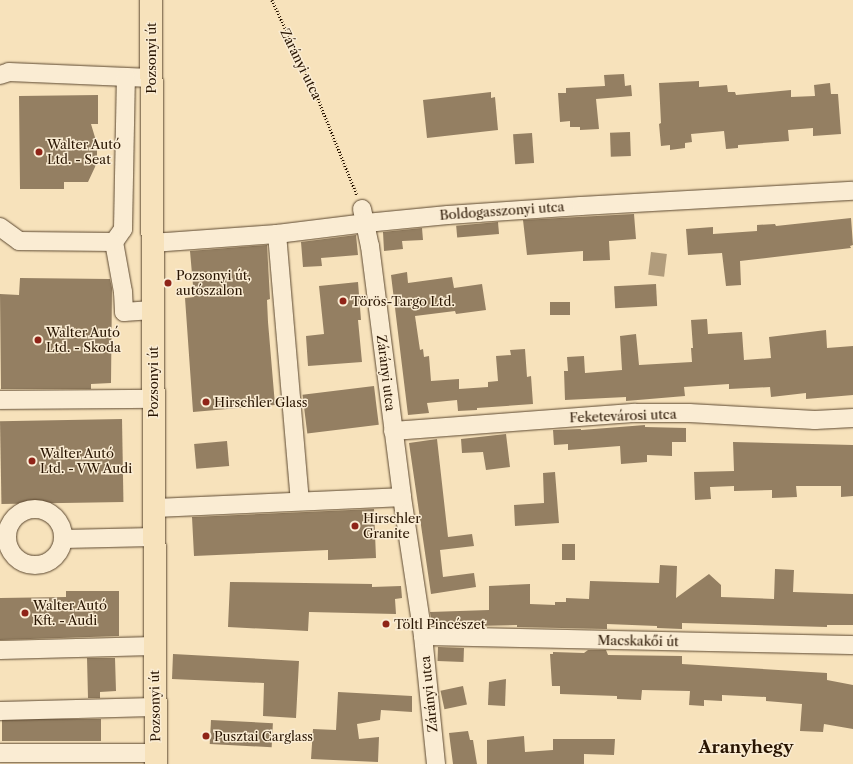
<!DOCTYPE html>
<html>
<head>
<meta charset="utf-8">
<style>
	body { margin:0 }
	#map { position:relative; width:853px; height:764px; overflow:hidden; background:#f7e2bb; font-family:"Libre Caslon Text",serif }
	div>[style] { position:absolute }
	.water>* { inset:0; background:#b19c7c; transform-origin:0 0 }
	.building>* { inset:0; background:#947f62; transform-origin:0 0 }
	.path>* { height:2.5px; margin-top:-1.25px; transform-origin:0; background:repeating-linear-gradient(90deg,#281401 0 1px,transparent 0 3px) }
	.roads { filter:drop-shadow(0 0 1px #5c4830) drop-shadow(0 0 1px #5c4830) }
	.minor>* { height:18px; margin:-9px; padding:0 9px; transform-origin:9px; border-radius:9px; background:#faecd3 }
	.minor>.ring { margin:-9px; padding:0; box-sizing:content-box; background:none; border:18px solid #faecd3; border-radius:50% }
	.major>* { height:22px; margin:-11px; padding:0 11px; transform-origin:11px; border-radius:11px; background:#f7e2bb }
	.dots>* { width:11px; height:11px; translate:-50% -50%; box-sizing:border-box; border:2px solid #faecd3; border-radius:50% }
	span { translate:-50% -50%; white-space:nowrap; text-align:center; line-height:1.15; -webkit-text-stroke:3px #faecd3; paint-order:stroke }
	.street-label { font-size:13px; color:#281401 }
	.poi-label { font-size:13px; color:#281401 }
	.left { translate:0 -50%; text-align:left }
	.district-label { font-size:17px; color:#281401; font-weight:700 }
</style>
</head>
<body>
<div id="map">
	<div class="water">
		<div style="left:651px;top:252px;width:16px;height:23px;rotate:7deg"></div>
	</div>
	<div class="building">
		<div style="clip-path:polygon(624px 74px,625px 86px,631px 85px,632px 96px,596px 99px,599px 129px,580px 130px,580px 127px,570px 127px,570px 121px,560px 122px,558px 93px,566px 93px,566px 88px,605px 86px,604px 75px)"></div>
		<div style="clip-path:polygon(699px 81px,699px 87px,727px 85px,728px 92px,735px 92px,736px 95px,791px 90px,791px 97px,815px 96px,814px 85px,830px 83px,831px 94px,838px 94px,841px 134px,813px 136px,813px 128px,788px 130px,789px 141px,738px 145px,738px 148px,726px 149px,724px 131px,691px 134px,692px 142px,685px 143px,685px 148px,670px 150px,670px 145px,661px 146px,659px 124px,661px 123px,659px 83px)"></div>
		<div style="clip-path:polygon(491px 92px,491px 98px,495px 97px,498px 130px,427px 138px,423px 100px)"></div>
		<div style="clip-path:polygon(98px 95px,98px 124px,91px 124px,97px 144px,97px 159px,95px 167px,88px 182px,64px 182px,64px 189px,20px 189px,19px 96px)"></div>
		<div style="left:630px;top:132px;width:24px;height:20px;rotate:88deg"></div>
		<div style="left:532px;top:133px;width:30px;height:19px;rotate:86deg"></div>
		<div style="clip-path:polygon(634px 214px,636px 239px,609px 241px,610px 260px,583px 261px,583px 251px,527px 255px,523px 220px)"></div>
		<div style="clip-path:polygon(851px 218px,853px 245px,850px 246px,851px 248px,740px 261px,741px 285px,726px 286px,722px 253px,688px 255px,686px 229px,713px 227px,713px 234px,757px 231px,757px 225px,775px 224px,776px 226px)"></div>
		<div style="left:498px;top:222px;width:12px;height:42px;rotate:85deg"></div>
		<div style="clip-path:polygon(422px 228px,423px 240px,402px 241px,403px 249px,384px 251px,383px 232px)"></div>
		<div style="clip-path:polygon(356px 235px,358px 255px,321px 258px,322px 266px,303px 267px,301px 242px)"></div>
		<div style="clip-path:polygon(267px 245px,270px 299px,267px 300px,268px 322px,275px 405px,193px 412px,185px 298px,194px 297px,190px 251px)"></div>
		<div style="clip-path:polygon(407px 272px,408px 283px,452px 277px,454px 288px,482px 284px,486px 310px,456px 314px,455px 311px,415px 316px,420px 350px,423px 349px,424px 357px,429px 356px,431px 381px,459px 379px,459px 389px,488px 387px,488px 382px,498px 381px,496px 356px,511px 355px,510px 350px,525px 349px,527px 377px,531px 376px,533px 404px,477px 408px,477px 410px,458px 411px,457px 400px,427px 403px,429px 413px,408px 415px,391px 275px)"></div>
		<div style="clip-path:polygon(20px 278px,110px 279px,112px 288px,111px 383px,91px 384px,91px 389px,1px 389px,0 294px,19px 295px)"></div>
		<div style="clip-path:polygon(358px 282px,361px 320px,358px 320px,362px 362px,308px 366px,306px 336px,324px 334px,319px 286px)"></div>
		<div style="left:656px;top:284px;width:22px;height:42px;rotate:87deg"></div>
		<div style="left:550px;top:302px;width:20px;height:13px"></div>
		<div style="clip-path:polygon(707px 319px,708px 334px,742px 332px,744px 360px,771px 358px,769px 337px,826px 330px,827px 348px,853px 346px,853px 395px,806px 399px,806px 393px,771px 397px,770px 387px,729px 389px,729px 384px,684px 387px,685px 396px,626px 401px,626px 397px,565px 400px,564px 371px,568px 371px,567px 357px,584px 356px,585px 373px,622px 370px,620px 336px,636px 334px,639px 365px,692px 362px,691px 348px,693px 348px,691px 320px)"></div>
		<div style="left:374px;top:386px;width:39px;height:72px;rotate:83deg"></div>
		<div style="left:122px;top:419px;width:83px;height:122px;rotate:89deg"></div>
		<div style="clip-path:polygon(645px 425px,645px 427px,686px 428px,686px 442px,672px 442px,672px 456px,647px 455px,647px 462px,621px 464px,620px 446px,568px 450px,568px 444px,554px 445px,553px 430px,581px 429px,581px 430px)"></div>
		<div style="clip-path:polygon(506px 434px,510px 467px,486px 470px,483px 452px,462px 453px,461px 439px)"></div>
		<div style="clip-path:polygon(437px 439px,448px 537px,472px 534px,474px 546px,440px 550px,443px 577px,474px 573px,476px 587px,431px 594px,409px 443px)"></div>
		<div style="left:227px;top:441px;width:25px;height:33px;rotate:85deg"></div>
		<div style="clip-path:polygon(733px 442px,853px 445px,853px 496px,841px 497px,841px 486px,796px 486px,797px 497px,772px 498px,772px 490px,734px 491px,734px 486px,710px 487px,711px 499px,695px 500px,694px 472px,734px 471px)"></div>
		<div style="clip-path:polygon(555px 472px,559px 523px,515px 526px,514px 505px,544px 503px,543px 473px)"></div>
		<div style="clip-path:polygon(374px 509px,376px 558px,328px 560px,328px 550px,194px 556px,192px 517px)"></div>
		<div style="left:562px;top:544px;width:13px;height:16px"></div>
		<div style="clip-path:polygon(660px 565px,677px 566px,676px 598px,709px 574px,721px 585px,721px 597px,774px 599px,775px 569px,794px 570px,793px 592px,853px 594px,853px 625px,827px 625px,827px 627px,682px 623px,682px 629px,657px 628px,657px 626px,607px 624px,607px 629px,517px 627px,517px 625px,473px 626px,473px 624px,432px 623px,430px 612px,489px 610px,489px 586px,530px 584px,530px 604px,555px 605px,555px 602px,566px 602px,566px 598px,589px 599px,590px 581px,659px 583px)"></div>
		<div style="clip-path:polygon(230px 582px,372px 584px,372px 587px,401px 586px,402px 598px,395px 599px,396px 614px,309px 612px,308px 631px,228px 627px)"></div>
		<div style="clip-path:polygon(66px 591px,119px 591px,119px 636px,0 640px,0 598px,66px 597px)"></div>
		<div style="left:438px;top:647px;width:26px;height:14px;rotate:2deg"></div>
		<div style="clip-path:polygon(588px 650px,606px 650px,608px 655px,682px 656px,682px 664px,827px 673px,827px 680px,853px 685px,853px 729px,824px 724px,823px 732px,800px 731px,802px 704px,766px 701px,766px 697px,722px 695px,722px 701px,704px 700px,704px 706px,689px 705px,690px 691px,642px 690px,641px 700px,617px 699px,617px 696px,560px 694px,560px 686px,552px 686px,550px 654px,553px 654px,553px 652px,584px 653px)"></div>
		<div style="clip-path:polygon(173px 654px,299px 661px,296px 718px,263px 716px,264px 683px,172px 679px)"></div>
		<div style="clip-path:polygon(87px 658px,115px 658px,116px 691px,100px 692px,100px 698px,88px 698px)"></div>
		<div style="clip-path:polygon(506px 679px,505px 706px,488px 705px,489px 682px)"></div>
		<div style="left:463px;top:686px;width:19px;height:23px;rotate:78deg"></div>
		<div style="clip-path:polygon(338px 692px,412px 696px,412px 712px,381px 710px,380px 720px,357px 724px,359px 739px,379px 737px,378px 762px,311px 759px,313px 729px,336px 730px)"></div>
		<div style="left:101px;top:719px;width:22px;height:99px;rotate:90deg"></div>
		<div style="left:211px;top:720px;width:62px;height:24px;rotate:3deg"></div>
		<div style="clip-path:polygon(468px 731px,470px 740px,473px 740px,477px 764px,453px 764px,449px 733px)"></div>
		<div style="clip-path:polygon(524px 736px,525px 752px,553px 750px,553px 739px,615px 739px,614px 755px,584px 754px,584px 764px,487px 764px,487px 740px)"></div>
	</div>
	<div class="path">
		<div style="left:272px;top:0;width:106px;rotate:64.9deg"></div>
		<div style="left:317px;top:96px;width:107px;rotate:68deg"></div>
	</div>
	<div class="roads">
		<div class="minor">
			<div style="left:0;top:75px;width:9px;rotate:-18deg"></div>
			<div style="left:9px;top:72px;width:142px;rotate:2.4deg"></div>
			<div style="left:362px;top:209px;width:38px;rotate:78deg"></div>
			<div style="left:370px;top:246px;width:253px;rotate:82.7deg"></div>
			<div style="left:402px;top:497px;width:141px;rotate:81.4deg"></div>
			<div style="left:423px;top:636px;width:129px;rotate:84.2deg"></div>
			<div style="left:0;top:227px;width:24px;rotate:36deg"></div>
			<div style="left:19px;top:241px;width:95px;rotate:0.6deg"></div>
			<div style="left:114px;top:242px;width:51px;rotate:79.8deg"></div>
			<div style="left:123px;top:292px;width:20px;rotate:87deg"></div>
			<div style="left:124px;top:312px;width:28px;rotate:-4deg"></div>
			<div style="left:277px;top:234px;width:268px;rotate:85.1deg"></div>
			<div style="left:114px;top:242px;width:16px;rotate:-55deg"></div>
			<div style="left:123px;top:229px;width:152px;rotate:-88.9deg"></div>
			<div style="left:152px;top:243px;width:125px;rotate:-4.1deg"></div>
			<div style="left:277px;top:234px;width:90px;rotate:-7deg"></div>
			<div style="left:366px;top:223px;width:82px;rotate:-5.6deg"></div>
			<div style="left:448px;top:215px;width:133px;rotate:-3.9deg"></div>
			<div style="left:581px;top:206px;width:272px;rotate:-3.2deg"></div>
			<div style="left:0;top:400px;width:153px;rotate:-0.4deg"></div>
			<div style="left:393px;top:431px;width:243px;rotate:-4.3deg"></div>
			<div style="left:635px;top:413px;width:54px"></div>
			<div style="left:689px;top:413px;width:126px;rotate:3.2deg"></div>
			<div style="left:815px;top:420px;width:38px;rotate:-3deg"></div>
			<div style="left:153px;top:508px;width:249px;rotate:-2.5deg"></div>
			<div class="ring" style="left:7px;top:509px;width:38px;height:38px"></div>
			<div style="left:63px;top:539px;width:91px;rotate:-1.3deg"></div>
			<div style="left:423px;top:636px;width:430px;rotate:1.2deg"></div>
			<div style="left:0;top:650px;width:154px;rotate:-1.5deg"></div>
			<div style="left:0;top:711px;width:154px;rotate:-1.5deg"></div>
			<div style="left:0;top:753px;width:155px"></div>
		</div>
		<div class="major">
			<div style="left:151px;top:0;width:764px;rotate:89.63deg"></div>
		</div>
	</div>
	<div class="dots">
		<div style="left:39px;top:152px;background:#8f2418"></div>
		<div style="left:168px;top:283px;background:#8f2418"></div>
		<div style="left:343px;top:301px;background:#8f2418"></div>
		<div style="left:38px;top:340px;background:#8f2418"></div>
		<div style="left:206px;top:402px;background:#8f2418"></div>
		<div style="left:32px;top:461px;background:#8f2418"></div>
		<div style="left:355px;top:526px;background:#8f2418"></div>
		<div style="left:25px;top:613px;background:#8f2418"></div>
		<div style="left:386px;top:624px;background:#8f2418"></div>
		<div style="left:206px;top:736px;background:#8f2418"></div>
	</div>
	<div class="street-label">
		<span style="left:151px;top:58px;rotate:-90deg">Pozsonyi út</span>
		<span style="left:301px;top:64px;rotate:64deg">Zárányi utca</span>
		<span style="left:502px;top:211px;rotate:-4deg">Boldogasszonyi utca</span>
		<span style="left:386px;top:373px;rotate:83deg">Zárányi utca</span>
		<span style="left:153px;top:382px;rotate:-90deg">Pozsonyi út</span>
		<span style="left:623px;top:416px;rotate:-2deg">Feketevárosi utca</span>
		<span style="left:638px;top:641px;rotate:1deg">Macskakői út</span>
		<span style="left:429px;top:694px;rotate:-96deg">Zárányi utca</span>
		<span style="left:155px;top:706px;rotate:-91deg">Pozsonyi út</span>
	</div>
	<div class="poi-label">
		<span class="left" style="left:47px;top:152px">Walter Autó<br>Ltd. - Seat</span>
		<span class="left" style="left:176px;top:283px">Pozsonyi út,<br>autószalon</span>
		<span class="left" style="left:351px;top:301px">Törös-Targo Ltd.</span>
		<span class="left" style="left:46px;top:340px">Walter Autó<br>Ltd. - Skoda</span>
		<span class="left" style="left:214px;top:402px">Hirschler Glass</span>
		<span class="left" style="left:40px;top:461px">Walter Autó<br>Ltd. - VW Audi</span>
		<span class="left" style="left:363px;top:526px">Hirschler<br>Granite</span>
		<span class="left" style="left:33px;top:613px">Walter Autó<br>Kft. - Audi</span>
		<span class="left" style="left:394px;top:624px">Töltl Pincészet</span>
		<span class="left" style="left:214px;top:736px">Pusztai Carglass</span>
	</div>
	<div class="district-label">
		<span style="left:746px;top:748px">Aranyhegy</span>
	</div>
</div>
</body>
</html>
